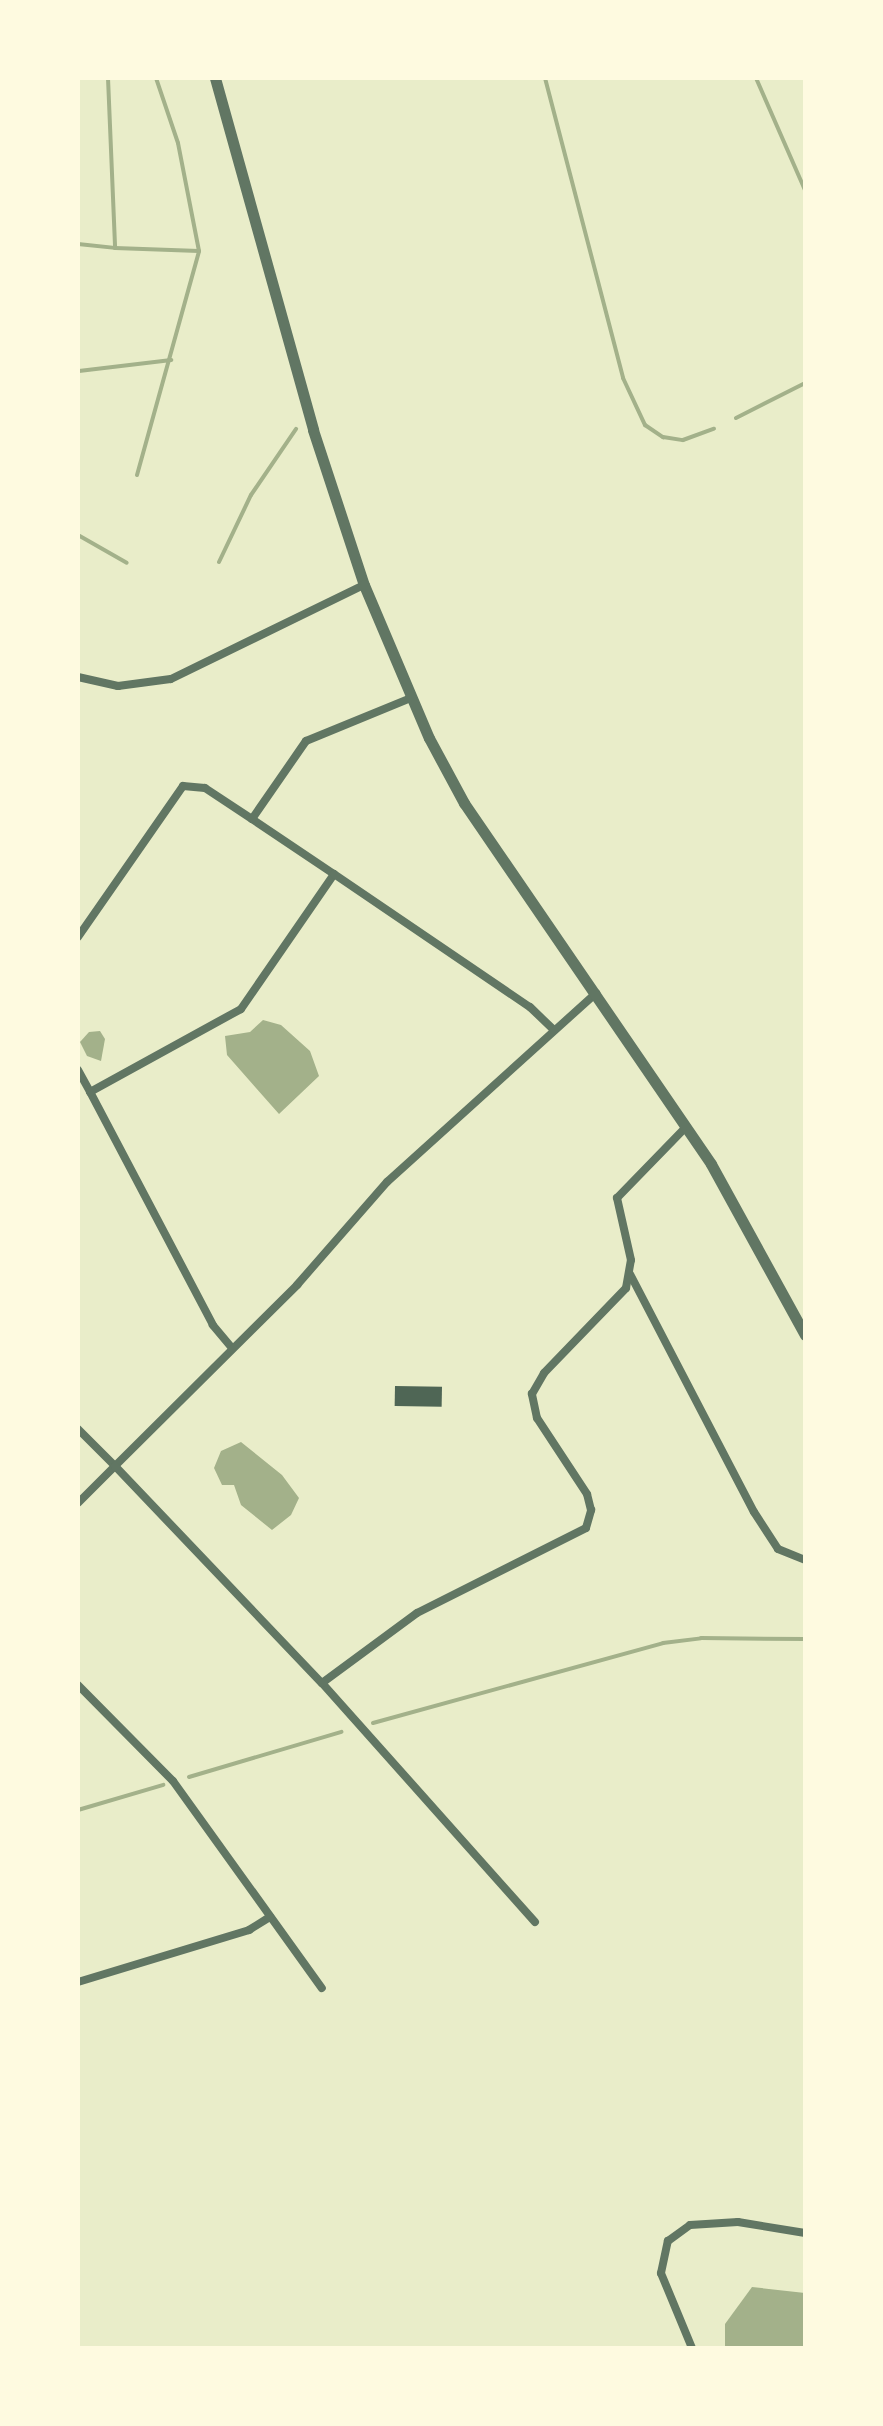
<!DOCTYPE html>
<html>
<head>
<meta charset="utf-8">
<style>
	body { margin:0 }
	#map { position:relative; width:883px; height:2426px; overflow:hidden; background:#e9edc9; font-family:"PT Sans Narrow",sans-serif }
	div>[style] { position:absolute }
	.water>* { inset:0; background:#a3b18a }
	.stream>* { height:4px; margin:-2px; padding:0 2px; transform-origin:2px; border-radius:2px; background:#a3b18a }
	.building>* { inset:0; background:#4f6655; transform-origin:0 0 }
	.minor>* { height:8px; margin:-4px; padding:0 4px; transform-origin:4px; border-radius:4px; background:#617663 }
	.tertiary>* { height:11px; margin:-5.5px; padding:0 5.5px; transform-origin:5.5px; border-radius:5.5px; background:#617663 }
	span { translate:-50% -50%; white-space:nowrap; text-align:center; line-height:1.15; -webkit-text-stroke:7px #fefae0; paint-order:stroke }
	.frame { position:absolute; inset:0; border:80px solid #fefae0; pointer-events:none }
</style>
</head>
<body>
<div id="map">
	<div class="water">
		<div style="clip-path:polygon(263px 1020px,281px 1025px,310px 1051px,319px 1076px,279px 1114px,227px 1055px,225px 1036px,250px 1032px)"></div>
		<div style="clip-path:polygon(100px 1031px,105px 1039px,101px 1061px,87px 1056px,80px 1042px,89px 1032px)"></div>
		<div style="clip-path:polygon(241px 1442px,282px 1475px,299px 1498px,291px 1515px,272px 1530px,241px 1505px,234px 1485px,222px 1485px,214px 1468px,221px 1451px)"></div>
		<div style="clip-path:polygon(752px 2287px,805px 2293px,805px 2348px,725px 2348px,725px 2324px)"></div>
	</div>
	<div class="stream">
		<div style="left:108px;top:78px;width:170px;rotate:87.6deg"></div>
		<div style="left:115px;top:248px;width:84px;rotate:2deg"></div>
		<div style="left:545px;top:78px;width:310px;rotate:75.4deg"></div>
		<div style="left:623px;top:378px;width:52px;rotate:64.9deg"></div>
		<div style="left:645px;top:425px;width:22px;rotate:34deg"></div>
		<div style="left:663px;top:437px;width:20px;rotate:9deg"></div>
		<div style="left:683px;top:440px;width:33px;rotate:-20deg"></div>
		<div style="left:756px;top:78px;width:122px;rotate:66.4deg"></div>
		<div style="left:78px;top:244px;width:37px;rotate:6deg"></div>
		<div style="left:79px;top:371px;width:93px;rotate:-6.8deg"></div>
		<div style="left:736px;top:418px;width:77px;rotate:-26.9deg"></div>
		<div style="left:137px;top:475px;width:232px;rotate:-74.5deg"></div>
		<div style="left:199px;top:251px;width:110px;rotate:-101deg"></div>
		<div style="left:178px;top:143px;width:69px;rotate:-108.7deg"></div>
		<div style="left:78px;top:535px;width:56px;rotate:29.7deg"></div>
		<div style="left:219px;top:562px;width:74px;rotate:-64.5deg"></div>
		<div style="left:251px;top:495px;width:80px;rotate:-55.7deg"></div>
		<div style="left:373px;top:1723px;width:301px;rotate:-15.4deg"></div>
		<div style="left:663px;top:1643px;width:38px;rotate:-7deg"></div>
		<div style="left:701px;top:1638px;width:104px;rotate:0.6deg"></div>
		<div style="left:189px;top:1777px;width:159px;rotate:-16.5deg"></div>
		<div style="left:78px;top:1810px;width:89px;rotate:-16.4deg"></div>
	</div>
	<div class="building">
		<div style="left:395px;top:1386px;width:47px;height:20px;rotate:1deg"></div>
	</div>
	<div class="minor">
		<div style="left:78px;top:677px;width:41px;rotate:12.7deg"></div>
		<div style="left:118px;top:686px;width:53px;rotate:-7.5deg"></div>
		<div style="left:171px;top:679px;width:215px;rotate:-26deg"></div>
		<div style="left:252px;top:819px;width:99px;rotate:33.9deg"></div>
		<div style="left:78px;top:937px;width:184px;rotate:-55.2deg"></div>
		<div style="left:183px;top:786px;width:22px;rotate:5deg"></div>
		<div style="left:205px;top:788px;width:56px;rotate:33.4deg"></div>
		<div style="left:252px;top:819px;width:95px;rotate:-55.3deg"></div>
		<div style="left:306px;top:741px;width:113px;rotate:-22.3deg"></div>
		<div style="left:78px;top:1070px;width:25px;rotate:61deg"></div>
		<div style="left:630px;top:1274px;width:268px;rotate:62.5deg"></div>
		<div style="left:754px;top:1512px;width:44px;rotate:57deg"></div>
		<div style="left:778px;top:1549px;width:29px;rotate:22deg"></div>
		<div style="left:232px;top:1348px;width:30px;rotate:-130deg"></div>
		<div style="left:213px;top:1325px;width:263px;rotate:-117.8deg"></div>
		<div style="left:90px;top:1092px;width:172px;rotate:-28.8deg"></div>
		<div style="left:241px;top:1009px;width:164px;rotate:-55.4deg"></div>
		<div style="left:334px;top:874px;width:237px;rotate:34.2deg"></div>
		<div style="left:530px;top:1007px;width:32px;rotate:44deg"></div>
		<div style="left:78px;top:1429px;width:52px;rotate:45deg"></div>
		<div style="left:115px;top:1466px;width:257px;rotate:-44.8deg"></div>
		<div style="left:297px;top:1285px;width:137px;rotate:-48.9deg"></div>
		<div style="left:387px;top:1182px;width:282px;rotate:-42.1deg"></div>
		<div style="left:78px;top:1503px;width:52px;rotate:-45deg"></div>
		<div style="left:115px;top:1466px;width:300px;rotate:46.4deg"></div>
		<div style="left:78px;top:1685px;width:135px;rotate:45.3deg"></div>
		<div style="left:173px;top:1781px;width:255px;rotate:54.3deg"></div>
		<div style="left:535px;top:1922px;width:320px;rotate:-131.7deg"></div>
		<div style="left:322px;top:1683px;width:118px;rotate:-36.4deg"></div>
		<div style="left:417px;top:1613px;width:189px;rotate:-26.7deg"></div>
		<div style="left:586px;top:1528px;width:19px;rotate:-74deg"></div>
		<div style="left:591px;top:1510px;width:16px;rotate:-104deg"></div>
		<div style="left:587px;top:1494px;width:91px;rotate:-123.3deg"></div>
		<div style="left:537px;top:1418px;width:25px;rotate:-102deg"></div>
		<div style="left:532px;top:1394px;width:24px;rotate:-60deg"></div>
		<div style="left:544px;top:1373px;width:118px;rotate:-46deg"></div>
		<div style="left:626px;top:1288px;width:28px;rotate:-80deg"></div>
		<div style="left:631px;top:1260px;width:64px;rotate:-102.7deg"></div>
		<div style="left:617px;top:1198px;width:100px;rotate:-45.8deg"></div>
		<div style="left:78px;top:1982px;width:179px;rotate:-16.9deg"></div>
		<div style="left:249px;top:1930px;width:25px;rotate:-32deg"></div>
		<div style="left:692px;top:2348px;width:81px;rotate:-112.5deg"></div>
		<div style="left:661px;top:2273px;width:33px;rotate:-78deg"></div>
		<div style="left:668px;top:2241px;width:27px;rotate:-36deg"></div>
		<div style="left:690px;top:2225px;width:48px;rotate:-3.6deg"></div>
		<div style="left:738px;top:2222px;width:68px;rotate:9.3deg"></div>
	</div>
	<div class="tertiary">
		<div style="left:215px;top:78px;width:365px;rotate:74.4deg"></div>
		<div style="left:313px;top:430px;width:163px;rotate:71.8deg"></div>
		<div style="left:364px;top:585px;width:166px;rotate:67deg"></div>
		<div style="left:429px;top:738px;width:74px;rotate:61.7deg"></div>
		<div style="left:464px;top:803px;width:437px;rotate:55.6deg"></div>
		<div style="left:711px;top:1164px;width:195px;rotate:61.2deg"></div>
	</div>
	<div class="frame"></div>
</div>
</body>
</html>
